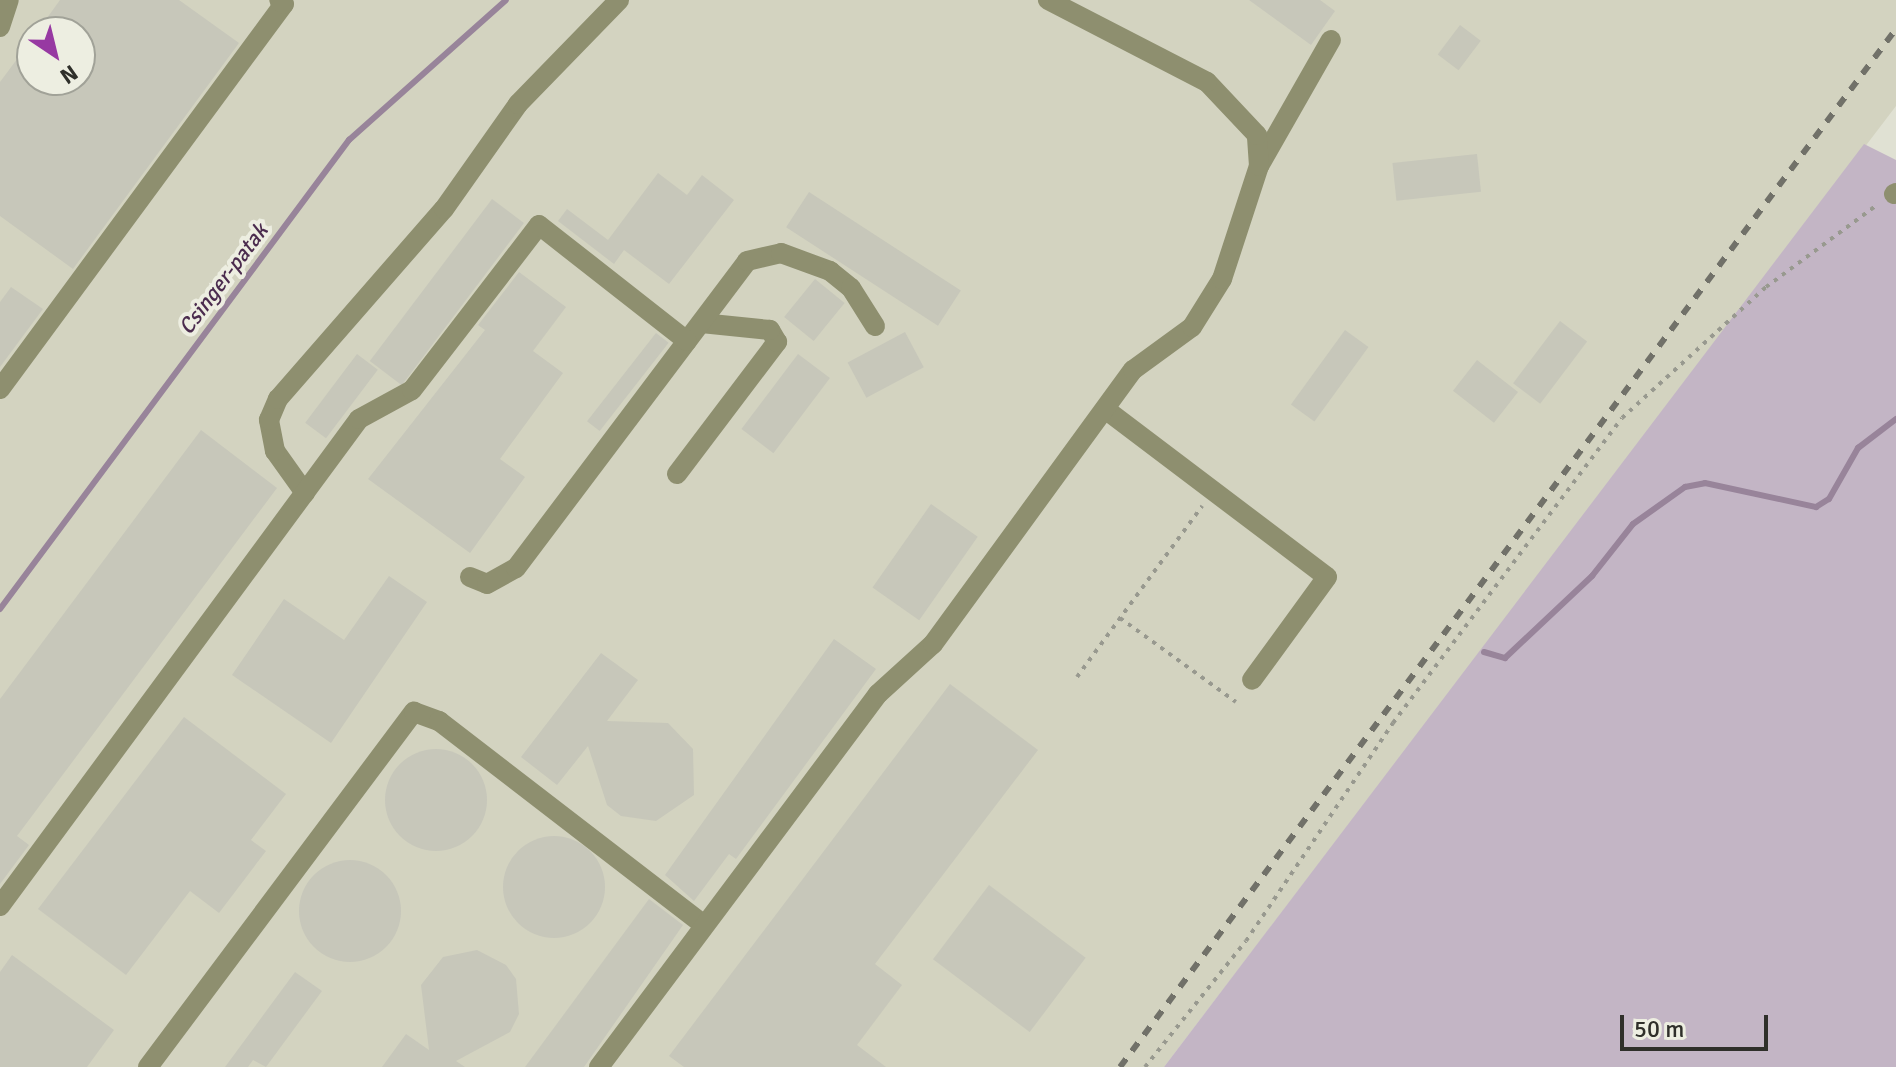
<!DOCTYPE html>
<html>
<head>
<meta charset="utf-8">
<style>
	body { margin:0 }
	#map { position:relative; width:1896px; height:1067px; overflow:hidden; background:#e0e1d3; font-family:Signika,sans-serif }
	div>[style] { position:absolute }
	.built>* { inset:0; background:#d3d3c0 }
	.green>* { inset:0; background:#c3b5c5 }
	.stream>* { height:6px; margin:-3px; padding:0 3px; transform-origin:3px; border-radius:3px; background:#98849a }
	.building>* { inset:0; background:#c7c7ba; transform-origin:0 0 }
	.round { border-radius:50% }
	.path>* { height:4px; margin-top:-2px; transform-origin:0; background:repeating-linear-gradient(90deg,#98998f 0 4px,transparent 0 10px) }
	.minor>* { height:20px; margin:-10px; padding:0 10px; transform-origin:10px; border-radius:10px; background:#8e8f6f }
	.rail>* { height:6px; margin-top:-3px; transform-origin:0; background:repeating-linear-gradient(90deg,#717169 0 10px,transparent 0 20px) }
	span { translate:-50% -50%; white-space:nowrap; text-align:center; line-height:1.15; -webkit-text-stroke:8px #edeee1; paint-order:stroke }
	.water-label { font-size:22px; color:#4b2c4e; font-style:italic }
	.north { position:absolute; left:16px; top:16px; width:80px; height:80px; box-sizing:border-box; background:#edeee1; border:2px solid #a1a298; border-radius:50%; rotate:145deg; font-size:22px; font-weight:700; line-height:32px; text-align:center; color:#2f2f2a }
	.north::after { content:''; display:block; margin:auto; width:28px; height:36px; background:#9739a2; clip-path:polygon(50% 0,100% 100%,50% 72%,0 100%) }
	.scale { position:absolute; left:1620px; top:1015px; width:148px; height:36px; box-sizing:border-box; border:4px solid #2f2f2a; border-top:0; padding-left:10px; font-size:24px; line-height:28px; white-space:nowrap; color:#2f2f2a; -webkit-text-stroke:6px #edeee1; paint-order:stroke }
</style>
</head>
<body>
<div id="map">
	<div class="built">
		<div style="clip-path:polygon(evenodd,0 0,1896px 0,1896px 106px,1164px 1067px,0 1067px,0 0,32px 32px,80px 32px,80px 80px,32px 80px,32px 32px)"></div>
	</div>
	<div class="green">
		<div style="clip-path:polygon(1864px 144px,1896px 160px,1896px 1067px,1164px 1067px)"></div>
	</div>
	<div class="stream">
		<div style="left:0;top:609px;width:585px;rotate:-53.35deg"></div>
		<div style="left:349px;top:140px;width:210px;rotate:-41.7deg"></div>
		<div style="left:1484px;top:652px;width:22px;rotate:16deg"></div>
		<div style="left:1505px;top:658px;width:120px;rotate:-43.3deg"></div>
		<div style="left:1592px;top:576px;width:66px;rotate:-51.7deg"></div>
		<div style="left:1633px;top:524px;width:64px;rotate:-35.4deg"></div>
		<div style="left:1685px;top:487px;width:20px;rotate:-11deg"></div>
		<div style="left:1705px;top:483px;width:114px;rotate:12.2deg"></div>
		<div style="left:1816px;top:507px;width:15px;rotate:-32deg"></div>
		<div style="left:1829px;top:499px;width:59px;rotate:-60.4deg"></div>
		<div style="left:1858px;top:448px;width:48px;rotate:-37.3deg"></div>
	</div>
	<div class="building">
		<div style="clip-path:polygon(60px 0,179px 0,239px 43px,73px 269px,0 216px,0 82px,32px 39px,32px 80px,80px 80px,80px 32px,37px 32px)"></div>
		<div style="clip-path:polygon(1249px 0,1320px 0,1335px 11px,1311px 45px)"></div>
		<div style="left:1460px;top:25px;width:26px;height:37px;rotate:37deg"></div>
		<div style="left:1477px;top:154px;width:38px;height:85px;rotate:84deg"></div>
		<div style="clip-path:polygon(658px 173px,687px 195px,702px 175px,734px 200px,669px 284px,624px 250px,614px 264px,558px 221px,567px 209px,608px 240px)"></div>
		<div style="left:809px;top:192px;width:181px;height:42px;rotate:33deg"></div>
		<div style="left:492px;top:199px;width:40px;height:203px;rotate:37deg"></div>
		<div style="clip-path:polygon(519px 272px,566px 307px,533px 351px,563px 373px,500px 459px,525px 477px,470px 553px,368px 479px,485px 330px,478px 325px)"></div>
		<div style="left:815px;top:279px;width:38px;height:49px;rotate:39deg"></div>
		<div style="clip-path:polygon(11px 287px,43px 309px,0 367px,0 302px)"></div>
		<div style="left:1560px;top:321px;width:34px;height:78px;rotate:37deg"></div>
		<div style="left:1345px;top:330px;width:29px;height:92px;rotate:36deg"></div>
		<div style="left:905px;top:332px;width:40px;height:65px;rotate:62deg"></div>
		<div style="left:656px;top:333px;width:16px;height:112px;rotate:38deg"></div>
		<div style="left:357px;top:354px;width:26px;height:86px;rotate:37deg"></div>
		<div style="left:798px;top:354px;width:40px;height:94px;rotate:37deg"></div>
		<div style="left:1477px;top:360px;width:52px;height:39px;rotate:38deg"></div>
		<div style="clip-path:polygon(201px 430px,277px 488px,17px 836px,29px 845px,0 884px,0 699px)"></div>
		<div style="left:931px;top:504px;width:57px;height:102px;rotate:35deg"></div>
		<div style="clip-path:polygon(389px 576px,427px 602px,331px 743px,232px 675px,284px 599px,344px 640px)"></div>
		<div style="clip-path:polygon(834px 639px,876px 669px,736px 859px,729px 854px,694px 901px,665px 875px)"></div>
		<div style="clip-path:polygon(601px 653px,638px 680px,607px 721px,668px 723px,693px 749px,694px 795px,656px 821px,621px 816px,607px 805px,588px 746px,557px 785px,521px 757px)"></div>
		<div style="clip-path:polygon(950px 684px,1038px 750px,875px 964px,902px 985px,857px 1045px,886px 1067px,684px 1067px,669px 1056px)"></div>
		<div style="clip-path:polygon(184px 717px,286px 794px,251px 840px,266px 851px,219px 913px,190px 891px,126px 975px,38px 909px)"></div>
		<div class="round" style="left:385px;top:749px;width:102px;height:102px"></div>
		<div class="round" style="left:503px;top:836px;width:102px;height:102px"></div>
		<div class="round" style="left:299px;top:860px;width:102px;height:102px"></div>
		<div style="left:989px;top:885px;width:121px;height:93px;rotate:37deg"></div>
		<div style="clip-path:polygon(649px 899px,683px 925px,584px 1067px,525px 1067px)"></div>
		<div style="clip-path:polygon(477px 950px,506px 965px,516px 979px,519px 1014px,510px 1032px,456px 1061px,465px 1067px,382px 1067px,406px 1034px,429px 1050px,421px 985px,443px 957px)"></div>
		<div style="clip-path:polygon(12px 955px,114px 1030px,87px 1067px,0 1067px,0 972px)"></div>
		<div style="clip-path:polygon(295px 972px,322px 991px,266px 1067px,253px 1060px,248px 1067px,225px 1067px)"></div>
	</div>
	<div class="path">
		<div style="left:1120px;top:618px;width:143px;rotate:35.9deg"></div>
		<div style="left:1077px;top:677px;width:212px;rotate:-53.8deg"></div>
		<div style="left:1145px;top:1067px;width:161px;rotate:-51.3deg"></div>
		<div style="left:1246px;top:941px;width:263px;rotate:-56deg"></div>
		<div style="left:1393px;top:723px;width:381px;rotate:-53.1deg"></div>
		<div style="left:1622px;top:418px;width:195px;rotate:-42.3deg"></div>
		<div style="left:1766px;top:287px;width:139px;rotate:-36.5deg"></div>
	</div>
	<div class="minor">
		<div style="left:0;top:27px;width:28px;rotate:-72deg"></div>
		<div style="left:1259px;top:166px;width:145px;rotate:-60.3deg"></div>
		<div style="left:1894px;top:194px;width:2px;rotate:-27deg"></div>
		<div style="left:0;top:389px;width:478px;rotate:-53.6deg"></div>
		<div style="left:284px;top:4px;width:6px;rotate:-141deg"></div>
		<div style="left:1105px;top:409px;width:278px;rotate:37.1deg"></div>
		<div style="left:1327px;top:577px;width:127px;rotate:126.1deg"></div>
		<div style="left:677px;top:474px;width:166px;rotate:-52.9deg"></div>
		<div style="left:777px;top:342px;width:14px;rotate:-120deg"></div>
		<div style="left:770px;top:330px;width:69px;rotate:-174.2deg"></div>
		<div style="left:305px;top:493px;width:52px;rotate:-125.5deg"></div>
		<div style="left:275px;top:451px;width:32px;rotate:-101deg"></div>
		<div style="left:269px;top:420px;width:23px;rotate:-67deg"></div>
		<div style="left:278px;top:399px;width:252px;rotate:-48.9deg"></div>
		<div style="left:444px;top:209px;width:128px;rotate:-54.8deg"></div>
		<div style="left:518px;top:104px;width:145px;rotate:-45.8deg"></div>
		<div style="left:470px;top:577px;width:18px;rotate:22deg"></div>
		<div style="left:487px;top:584px;width:33px;rotate:-29deg"></div>
		<div style="left:516px;top:568px;width:384px;rotate:-53deg"></div>
		<div style="left:747px;top:261px;width:35px;rotate:-13deg"></div>
		<div style="left:781px;top:253px;width:52px;rotate:20.2deg"></div>
		<div style="left:830px;top:271px;width:27px;rotate:39deg"></div>
		<div style="left:851px;top:288px;width:45px;rotate:57.7deg"></div>
		<div style="left:0;top:906px;width:605px;rotate:-53.6deg"></div>
		<div style="left:359px;top:419px;width:60px;rotate:-28.7deg"></div>
		<div style="left:412px;top:390px;width:208px;rotate:-52.4deg"></div>
		<div style="left:539px;top:225px;width:188px;rotate:38.1deg"></div>
		<div style="left:148px;top:1067px;width:444px;rotate:-53.2deg"></div>
		<div style="left:414px;top:712px;width:27px;rotate:20deg"></div>
		<div style="left:439px;top:721px;width:334px;rotate:37.6deg"></div>
		<div style="left:599px;top:1067px;width:466px;rotate:-53.2deg"></div>
		<div style="left:878px;top:694px;width:74px;rotate:-42.3deg"></div>
		<div style="left:933px;top:644px;width:339px;rotate:-53.9deg"></div>
		<div style="left:1133px;top:370px;width:73px;rotate:-36.1deg"></div>
		<div style="left:1192px;top:327px;width:57px;rotate:-58deg"></div>
		<div style="left:1222px;top:279px;width:119px;rotate:-71.9deg"></div>
		<div style="left:1259px;top:166px;width:31px;rotate:-94deg"></div>
		<div style="left:1257px;top:135px;width:73px;rotate:-133.3deg"></div>
		<div style="left:1207px;top:82px;width:179px;rotate:-152.7deg"></div>
	</div>
	<div class="rail">
		<div style="left:1120px;top:1067px;width:1296px;rotate:-53.22deg"></div>
	</div>
	<div class="water-label">
		<span style="left:223px;top:279px;rotate:-53deg">Csinger-patak</span>
	</div>
	<div class="north">N</div>
	<div class="scale">50 m</div>
</div>
</body>
</html>
